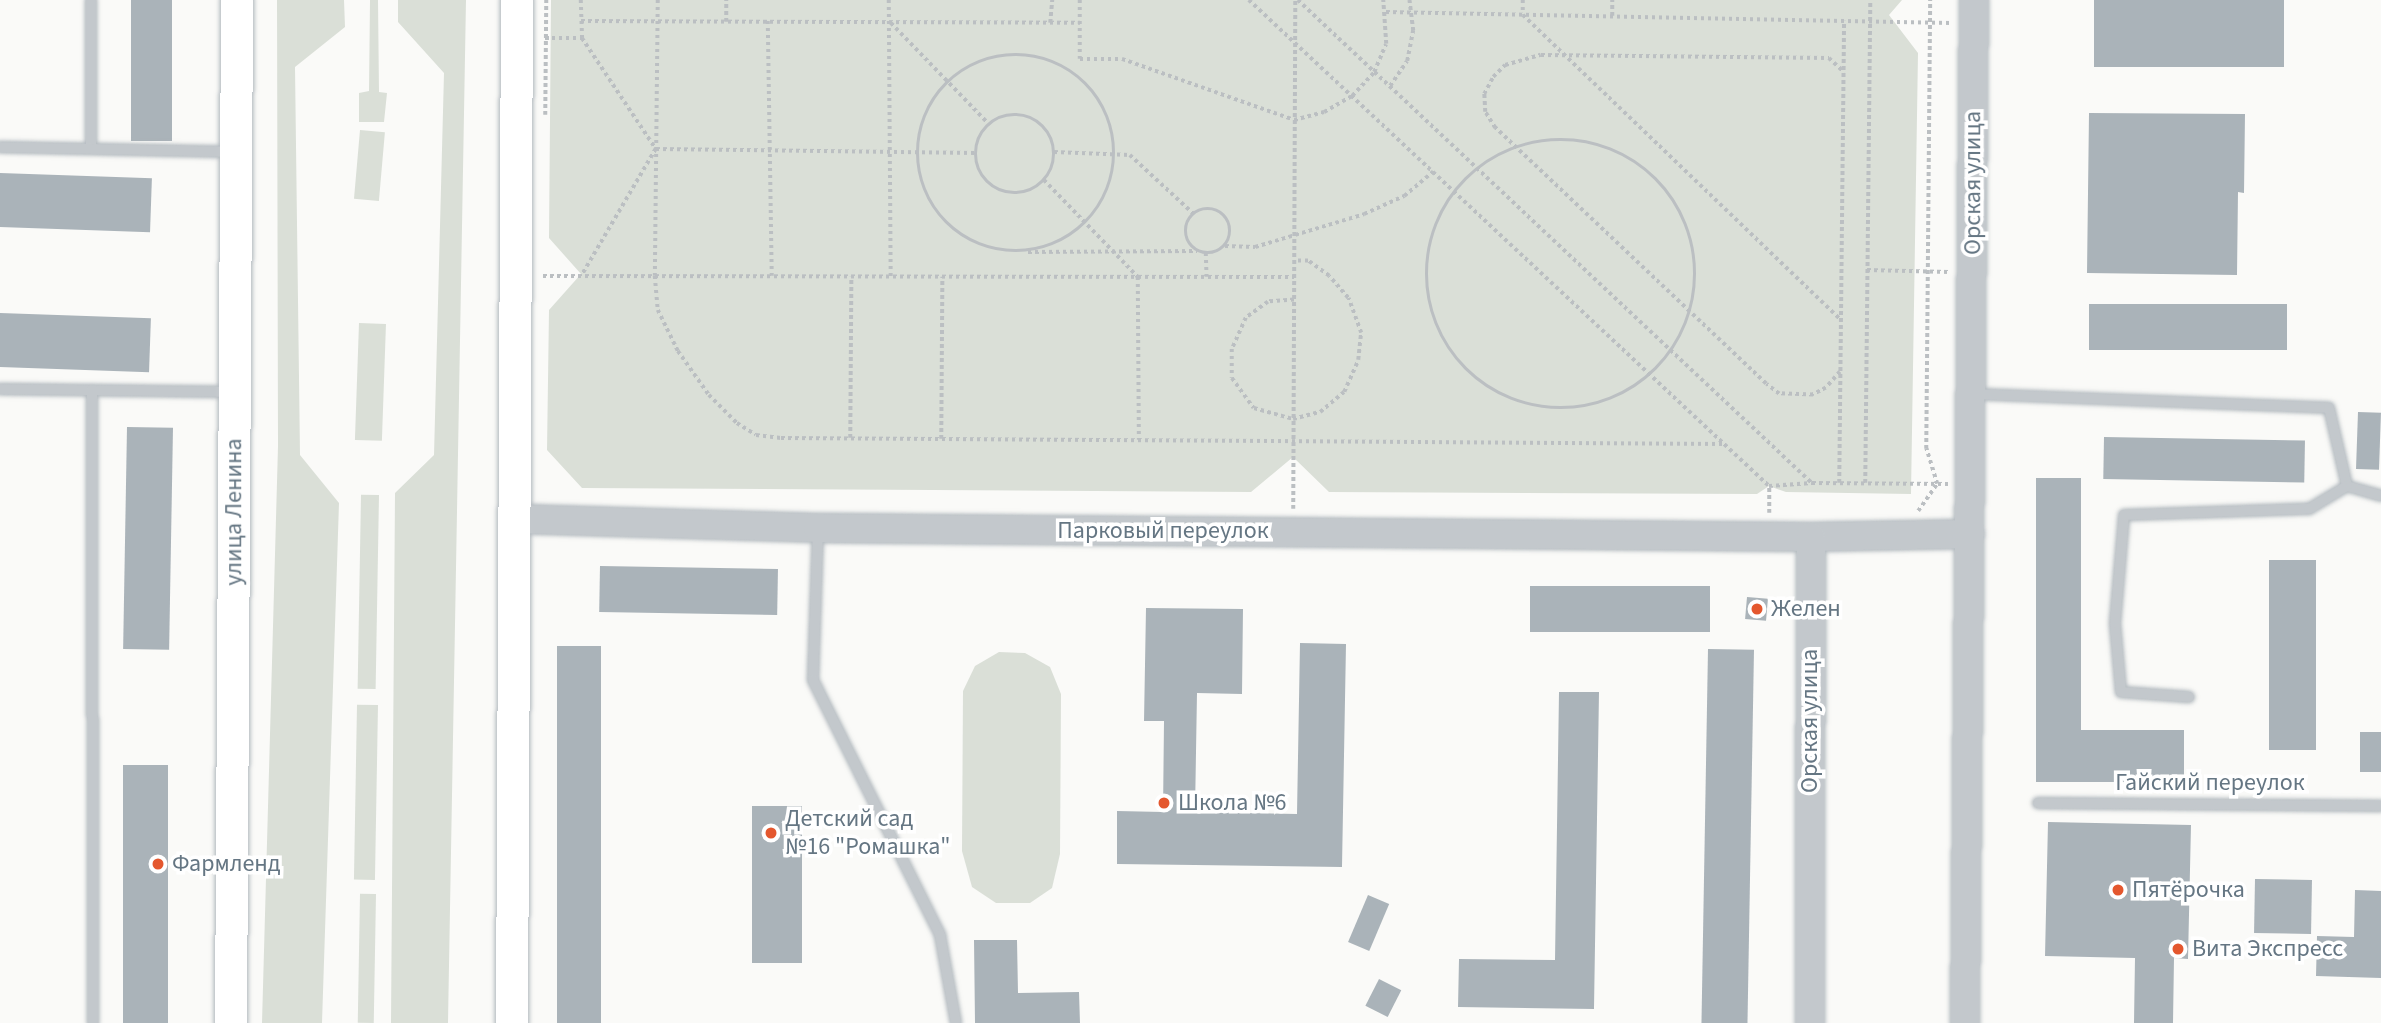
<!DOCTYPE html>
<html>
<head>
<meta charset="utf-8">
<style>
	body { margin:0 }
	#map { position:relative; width:2381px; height:1023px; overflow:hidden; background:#fafaf8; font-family:"Source Sans 3",sans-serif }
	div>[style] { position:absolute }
	.green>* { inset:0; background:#dadfd7; transform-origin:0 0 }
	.building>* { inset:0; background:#aab3b9; transform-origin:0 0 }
	.path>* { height:3.5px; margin-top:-1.75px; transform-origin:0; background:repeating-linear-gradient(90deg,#bbbfc2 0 3.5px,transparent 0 7px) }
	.path>.ring { margin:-1.75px; padding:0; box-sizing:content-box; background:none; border:3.5px solid #bbbfc2; border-radius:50% }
	.roads { filter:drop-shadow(0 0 2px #b3babf) drop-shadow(0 0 2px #b3babf) }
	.service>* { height:10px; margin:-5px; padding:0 5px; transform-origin:5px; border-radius:5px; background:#c3c8cc }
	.tertiary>* { height:28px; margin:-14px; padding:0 14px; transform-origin:14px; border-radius:14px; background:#c3c8cc }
	.secondary>* { height:32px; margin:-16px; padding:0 16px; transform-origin:16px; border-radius:16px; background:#fff }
	.dots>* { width:19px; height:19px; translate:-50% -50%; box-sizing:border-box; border:4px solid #fff; border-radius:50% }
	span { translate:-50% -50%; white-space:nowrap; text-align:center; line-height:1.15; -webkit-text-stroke:7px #fff; paint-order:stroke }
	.street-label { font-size:24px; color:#657683 }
	.poi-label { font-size:24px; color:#657683 }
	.left { translate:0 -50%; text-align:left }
</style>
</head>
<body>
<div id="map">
	<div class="green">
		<div style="clip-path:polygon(277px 0,344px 0,345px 27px,295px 67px,300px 455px,339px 503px,322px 1023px,262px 1023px,278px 446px)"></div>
		<div style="clip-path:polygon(370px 0,378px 0,379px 92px,387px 93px,384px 122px,359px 122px,359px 93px,369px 91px)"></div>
		<div style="clip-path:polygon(398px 0,466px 0,448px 1023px,391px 1023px,395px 493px,434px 455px,444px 73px,398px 22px)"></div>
		<div style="clip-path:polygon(551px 0,1902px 0,1889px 15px,1918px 53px,1911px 494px,1786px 492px,1769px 486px,1757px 494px,1329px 492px,1293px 457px,1251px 492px,582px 488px,547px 450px,549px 310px,581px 274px,549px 238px)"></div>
		<div style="left:360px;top:130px;width:25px;height:69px;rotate:5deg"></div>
		<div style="left:359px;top:323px;width:27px;height:117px;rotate:2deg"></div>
		<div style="left:379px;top:495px;width:194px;height:18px;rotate:91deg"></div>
		<div style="clip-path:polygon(999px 652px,1025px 653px,1050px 667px,1061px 694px,1060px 854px,1052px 888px,1030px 903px,996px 903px,972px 887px,962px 851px,963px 691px,975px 666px)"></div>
		<div style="left:378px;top:705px;width:175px;height:21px;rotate:91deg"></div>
		<div style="left:376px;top:894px;width:129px;height:16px;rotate:91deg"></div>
	</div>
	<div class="building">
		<div style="left:131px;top:0;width:41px;height:141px"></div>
		<div style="left:2094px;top:0;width:190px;height:67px"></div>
		<div style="clip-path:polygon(2089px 113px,2245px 114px,2244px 193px,2238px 192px,2237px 275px,2087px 273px)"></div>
		<div style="left:0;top:173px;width:152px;height:54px;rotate:2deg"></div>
		<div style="left:2287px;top:304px;width:46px;height:198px;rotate:90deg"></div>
		<div style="left:0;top:313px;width:151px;height:54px;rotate:2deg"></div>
		<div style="left:2358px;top:412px;width:23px;height:57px;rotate:2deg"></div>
		<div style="left:127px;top:427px;width:46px;height:222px;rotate:1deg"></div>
		<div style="left:2104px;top:437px;width:201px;height:42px;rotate:1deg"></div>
		<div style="clip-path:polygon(2036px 478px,2081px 478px,2081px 730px,2184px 730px,2184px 782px,2036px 782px)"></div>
		<div style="left:2269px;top:560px;width:47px;height:190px"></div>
		<div style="left:600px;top:566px;width:178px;height:46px;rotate:1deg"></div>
		<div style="left:1710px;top:586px;width:46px;height:180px;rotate:90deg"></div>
		<div style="left:1747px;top:597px;width:21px;height:22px;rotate:5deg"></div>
		<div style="clip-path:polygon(1146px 608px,1243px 609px,1242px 694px,1197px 693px,1195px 812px,1297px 814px,1300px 643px,1346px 644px,1342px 867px,1117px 864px,1117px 811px,1163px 812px,1164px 721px,1144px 721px)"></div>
		<div style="left:557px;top:646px;width:44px;height:377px"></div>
		<div style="left:1708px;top:649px;width:46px;height:374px;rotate:1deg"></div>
		<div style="clip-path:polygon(1559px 692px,1599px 692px,1594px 1009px,1458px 1007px,1459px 959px,1555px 960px)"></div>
		<div style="left:2360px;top:732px;width:21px;height:40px"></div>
		<div style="left:123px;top:765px;width:45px;height:258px"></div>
		<div style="left:752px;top:806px;width:50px;height:157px"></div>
		<div style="clip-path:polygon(2048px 822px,2191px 825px,2188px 959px,2174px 958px,2173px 1023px,2134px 1023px,2135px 958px,2045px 956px)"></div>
		<div style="left:2255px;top:879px;width:57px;height:54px;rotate:1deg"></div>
		<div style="clip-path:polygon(2355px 890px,2381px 891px,2381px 978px,2316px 976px,2317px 936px,2354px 937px)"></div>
		<div style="left:1368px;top:895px;width:23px;height:51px;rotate:23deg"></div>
		<div style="clip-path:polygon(974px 940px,1017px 940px,1018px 993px,1079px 992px,1080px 1023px,975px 1023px)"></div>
		<div style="left:1379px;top:979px;width:25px;height:30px;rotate:27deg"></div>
	</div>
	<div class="path">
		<div style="left:581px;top:0;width:38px;rotate:88deg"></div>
		<div style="left:582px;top:38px;width:133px;rotate:56.3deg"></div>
		<div style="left:656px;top:149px;width:146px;rotate:120.4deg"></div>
		<div style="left:658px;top:0;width:276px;rotate:90.6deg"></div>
		<div style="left:655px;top:276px;width:34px;rotate:85deg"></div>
		<div style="left:658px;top:310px;width:46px;rotate:64deg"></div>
		<div style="left:678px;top:351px;width:54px;rotate:54.8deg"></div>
		<div style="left:709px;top:395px;width:40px;rotate:45deg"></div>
		<div style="left:737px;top:423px;width:22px;rotate:32deg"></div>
		<div style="left:756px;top:435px;width:25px;rotate:7deg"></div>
		<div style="left:781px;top:438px;width:944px;rotate:0.36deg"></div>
		<div style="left:889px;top:0;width:277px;rotate:89.6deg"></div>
		<div style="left:1080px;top:0;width:59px;rotate:90deg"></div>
		<div style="left:1080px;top:59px;width:42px"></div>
		<div style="left:1122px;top:59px;width:182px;rotate:19.5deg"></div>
		<div style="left:1294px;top:120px;width:31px;rotate:-15deg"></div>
		<div style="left:1324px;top:112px;width:32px;rotate:-30deg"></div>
		<div style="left:1352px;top:96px;width:33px;rotate:-47deg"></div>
		<div style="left:1374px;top:72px;width:30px;rotate:-67deg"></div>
		<div style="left:1386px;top:44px;width:44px;rotate:-93.9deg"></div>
		<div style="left:1249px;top:0;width:712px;rotate:43.06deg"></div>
		<div style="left:1298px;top:0;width:705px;rotate:43.22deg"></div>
		<div style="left:1523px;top:0;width:15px;rotate:90deg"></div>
		<div style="left:1523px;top:15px;width:441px;rotate:43.8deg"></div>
		<div style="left:1386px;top:12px;width:565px;rotate:1.12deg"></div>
		<div style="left:1612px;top:16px;width:16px;rotate:-90deg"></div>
		<div style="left:581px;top:21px;width:499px;rotate:0.2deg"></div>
		<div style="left:768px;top:21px;width:255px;rotate:89.1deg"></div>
		<div style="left:726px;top:22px;width:22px;rotate:-90deg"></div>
		<div style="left:891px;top:23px;width:142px;rotate:45.9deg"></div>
		<div style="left:1050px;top:23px;width:23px;rotate:-85deg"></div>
		<div style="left:545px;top:38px;width:37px"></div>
		<div class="ring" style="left:918px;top:55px;width:192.5px;height:192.5px"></div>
		<div style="left:1390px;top:86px;width:30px;rotate:-56deg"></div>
		<div style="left:1407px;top:61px;width:31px;rotate:-79deg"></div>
		<div style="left:1413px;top:31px;width:31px;rotate:-97deg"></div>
		<div class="ring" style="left:976px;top:115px;width:74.5px;height:74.5px"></div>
		<div style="left:545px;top:115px;width:115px;rotate:-89.5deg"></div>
		<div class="ring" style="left:1427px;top:140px;width:264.5px;height:264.5px"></div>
		<div style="left:656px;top:149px;width:320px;rotate:0.7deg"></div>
		<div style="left:1054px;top:152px;width:76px;rotate:2.3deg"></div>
		<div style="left:1130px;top:155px;width:87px;rotate:42.7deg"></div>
		<div style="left:1044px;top:180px;width:135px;rotate:45.9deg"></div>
		<div style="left:1138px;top:277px;width:163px;rotate:89.6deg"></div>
		<div class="ring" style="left:1186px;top:209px;width:40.5px;height:40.5px"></div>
		<div style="left:1225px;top:246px;width:30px;rotate:2deg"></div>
		<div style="left:1255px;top:247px;width:114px;rotate:-16.8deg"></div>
		<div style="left:1364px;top:214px;width:44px;rotate:-24.2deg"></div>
		<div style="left:1404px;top:196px;width:38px;rotate:-40deg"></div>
		<div style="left:1028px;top:252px;width:169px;rotate:-0.3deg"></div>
		<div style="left:1206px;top:253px;width:24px;rotate:88deg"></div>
		<div style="left:1867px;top:270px;width:82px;rotate:1.4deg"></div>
		<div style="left:543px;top:276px;width:751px;rotate:0.08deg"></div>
		<div style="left:1294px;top:300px;width:26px;rotate:176deg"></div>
		<div style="left:1268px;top:302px;width:27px;rotate:144deg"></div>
		<div style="left:1246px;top:318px;width:34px;rotate:114deg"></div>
		<div style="left:1232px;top:349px;width:29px;rotate:90deg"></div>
		<div style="left:1232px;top:378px;width:37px;rotate:54deg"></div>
		<div style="left:1254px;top:408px;width:41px;rotate:15.8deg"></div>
		<div style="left:1293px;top:419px;width:28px;rotate:-15deg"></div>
		<div style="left:1320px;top:412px;width:31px;rotate:-40deg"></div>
		<div style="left:1344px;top:392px;width:35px;rotate:-66deg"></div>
		<div style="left:1358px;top:360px;width:27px;rotate:-84deg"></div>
		<div style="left:1361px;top:333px;width:37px;rotate:-110deg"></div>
		<div style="left:1348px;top:298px;width:29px;rotate:-131deg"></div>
		<div style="left:1329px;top:276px;width:26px;rotate:-144deg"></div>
		<div style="left:1308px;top:261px;width:14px;rotate:180deg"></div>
		<div style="left:1840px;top:372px;width:21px;rotate:131deg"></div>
		<div style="left:1826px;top:388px;width:15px;rotate:152deg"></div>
		<div style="left:1813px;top:395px;width:34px;rotate:-178deg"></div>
		<div style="left:1779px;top:394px;width:16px;rotate:-142deg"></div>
		<div style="left:1766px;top:384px;width:373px;rotate:-136.6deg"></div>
		<div style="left:1495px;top:128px;width:19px;rotate:-122deg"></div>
		<div style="left:1485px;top:112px;width:18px;rotate:-93deg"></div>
		<div style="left:1484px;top:94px;width:19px;rotate:-62deg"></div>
		<div style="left:1493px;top:77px;width:17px;rotate:-45deg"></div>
		<div style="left:1505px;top:65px;width:37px;rotate:-16deg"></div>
		<div style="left:1541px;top:55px;width:288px;rotate:0.6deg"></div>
		<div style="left:1829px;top:58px;width:21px;rotate:43deg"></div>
		<div style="left:850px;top:438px;width:161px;rotate:-89.6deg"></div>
		<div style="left:941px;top:439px;width:162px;rotate:-89.6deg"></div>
		<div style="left:1839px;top:483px;width:462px;rotate:-89.4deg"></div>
		<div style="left:1865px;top:483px;width:483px;rotate:-89.4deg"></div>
		<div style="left:1293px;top:509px;width:509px;rotate:-89.77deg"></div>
		<div style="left:1918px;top:511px;width:33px;rotate:-55deg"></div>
		<div style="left:1937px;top:484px;width:37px;rotate:-107deg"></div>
		<div style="left:1926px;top:449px;width:449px;rotate:-89.5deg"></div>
		<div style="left:1769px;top:513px;width:27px;rotate:-90deg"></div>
		<div style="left:1769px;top:486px;width:43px;rotate:-4deg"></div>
		<div style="left:1812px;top:483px;width:136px;rotate:0.4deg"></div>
	</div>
	<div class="roads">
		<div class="service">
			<div style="left:91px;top:0;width:149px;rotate:90deg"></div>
			<div style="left:0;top:147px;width:232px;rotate:1.2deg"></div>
			<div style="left:0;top:389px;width:232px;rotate:0.7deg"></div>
			<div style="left:92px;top:390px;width:633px;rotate:89.91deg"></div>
			<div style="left:1972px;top:394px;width:357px;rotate:2.2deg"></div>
			<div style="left:2329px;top:408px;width:80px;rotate:77deg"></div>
			<div style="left:2347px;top:486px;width:35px;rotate:16deg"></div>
			<div style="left:818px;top:529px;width:151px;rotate:91.9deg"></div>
			<div style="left:813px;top:680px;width:285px;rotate:63.5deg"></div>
			<div style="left:940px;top:935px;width:89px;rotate:79.7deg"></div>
			<div style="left:2189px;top:697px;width:68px;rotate:-175.8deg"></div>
			<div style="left:2121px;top:692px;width:69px;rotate:-95deg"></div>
			<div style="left:2115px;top:623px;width:108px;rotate:-85.2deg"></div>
			<div style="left:2124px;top:515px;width:185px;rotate:-1.9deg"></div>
			<div style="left:2309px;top:509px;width:44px;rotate:-31.2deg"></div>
			<div style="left:2038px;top:803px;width:343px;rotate:0.5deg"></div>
		</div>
		<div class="tertiary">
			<div style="left:516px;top:519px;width:302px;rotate:1.7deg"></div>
			<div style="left:818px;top:528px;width:993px;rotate:0.52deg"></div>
			<div style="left:1811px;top:537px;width:159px;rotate:-1.1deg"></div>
			<div style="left:1810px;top:1023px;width:486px;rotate:-89.9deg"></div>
			<div style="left:1965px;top:1023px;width:1023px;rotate:-89.5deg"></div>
		</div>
		<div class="secondary">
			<div style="left:231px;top:1023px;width:1023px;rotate:-89.66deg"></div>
			<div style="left:512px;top:1023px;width:1023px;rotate:-89.72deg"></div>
		</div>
	</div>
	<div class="dots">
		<div style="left:1757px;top:609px;background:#e4572e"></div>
		<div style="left:1164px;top:803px;background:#e4572e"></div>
		<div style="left:771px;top:833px;background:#e4572e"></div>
		<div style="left:158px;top:864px;background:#e4572e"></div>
		<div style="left:2118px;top:890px;background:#e4572e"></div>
		<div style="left:2178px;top:949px;background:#e4572e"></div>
	</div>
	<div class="street-label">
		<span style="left:1973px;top:183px;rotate:-90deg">Орская улица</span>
		<span style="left:234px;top:512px;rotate:-90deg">улица Ленина</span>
		<span style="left:1163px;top:531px">Парковый переулок</span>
		<span style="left:1810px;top:721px;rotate:-90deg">Орская улица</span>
		<span style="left:2210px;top:783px">Гайский переулок</span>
	</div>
	<div class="poi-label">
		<span class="left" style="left:1771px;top:609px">Желен</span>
		<span class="left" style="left:1178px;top:803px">Школа №6</span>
		<span class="left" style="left:785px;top:833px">Детский сад<br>№16 "Ромашка"</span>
		<span class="left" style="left:172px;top:864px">Фармленд</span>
		<span class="left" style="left:2132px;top:890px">Пятёрочка</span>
		<span class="left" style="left:2192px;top:949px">Вита Экспресс</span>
	</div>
</div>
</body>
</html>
